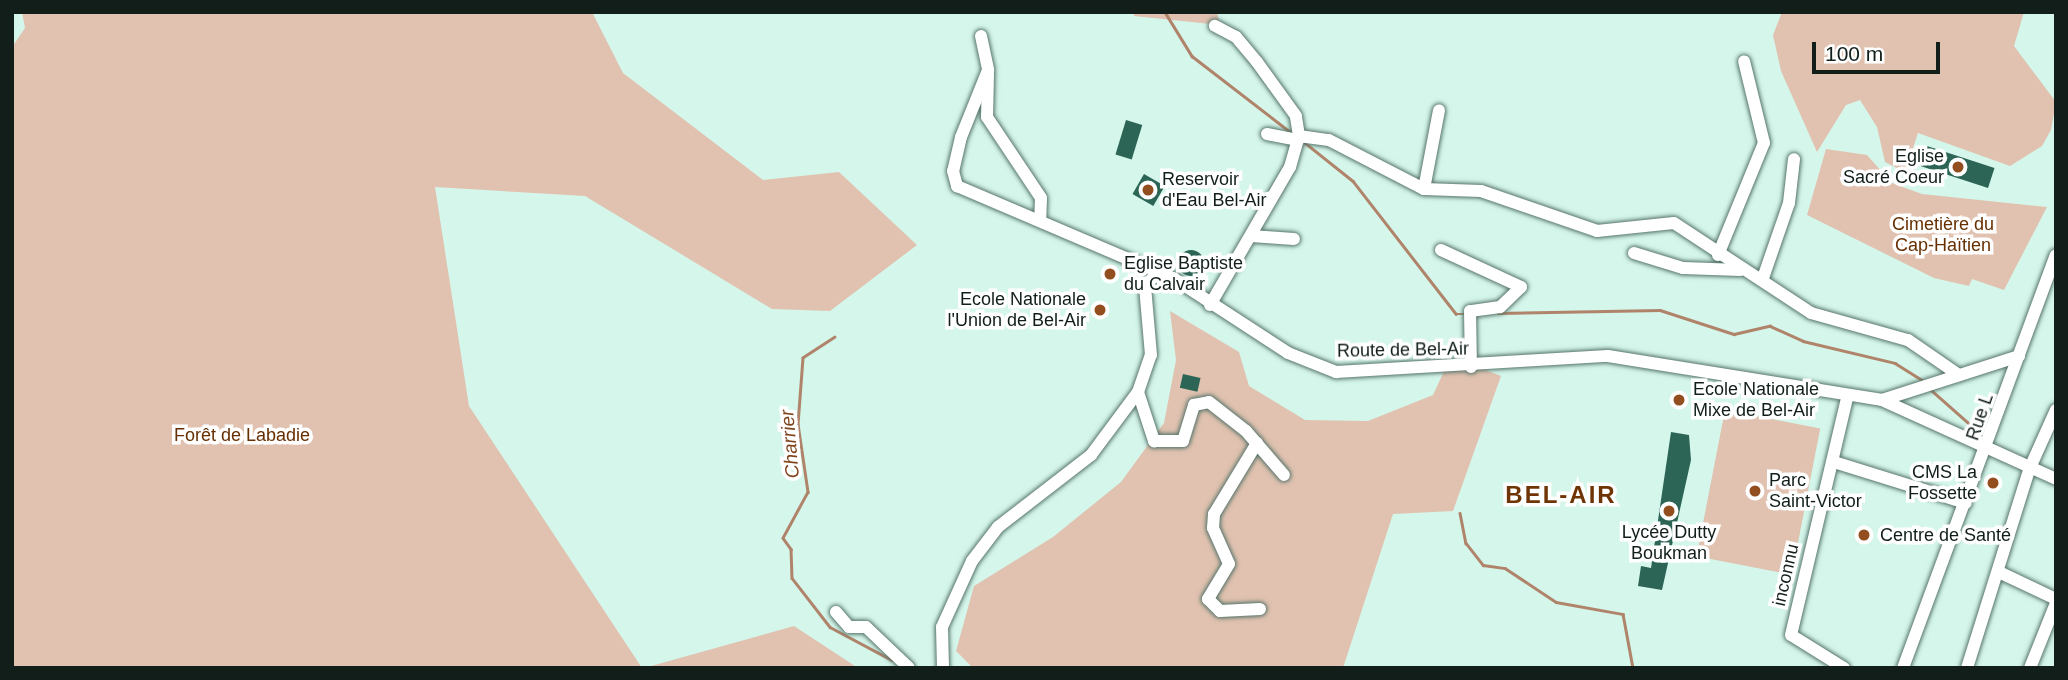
<!DOCTYPE html>
<html>
<head>
<meta charset="utf-8">
<style>
	body { margin:0 }
	#map { position:relative; width:2068px; height:680px; overflow:hidden; background:#d5f6eb; font-family:Arial,sans-serif }
	div>[style] { position:absolute }
	.green>* { inset:0; background:#e1c2b0; transform-origin:0 0 }
	.stream>* { height:2.5px; margin:-1.25px; padding:0 1.25px; transform-origin:1.25px; border-radius:1.25px; background:#b0846a }
	.building>* { inset:0; background:#2c6555; transform-origin:0 0 }
	.round { border-radius:50% }
	.roads { filter:drop-shadow(0 0 2px #57756b) drop-shadow(0 0 2px #57756b) }
	.minor>* { height:12px; margin:-6px; padding:0 6px; transform-origin:6px; border-radius:6px; background:#fff }
	.dots>* { width:19px; height:19px; translate:-50% -50%; box-sizing:border-box; border:4px solid #fff; border-radius:50% }
	span { translate:-50% -50%; white-space:nowrap; text-align:center; line-height:1.15; -webkit-text-stroke:7px #fff; paint-order:stroke }
	.poi-label { font-size:18px; color:#111e1a }
	.right { translate:-100% -50%; text-align:right }
	.left { translate:0 -50%; text-align:left }
	.park-label { font-size:18px; color:#672f00 }
	.street-label { font-size:18px; color:#111e1a }
	.water-label { font-size:19px; color:#7f441c; font-style:italic }
	.district-label { font-size:24px; color:#6f3403; font-weight:700; letter-spacing:2px }
	.frame { position:absolute; inset:0; border:14px solid #111e1a; pointer-events:none }
	.scale { position:absolute; left:1812px; top:42px; width:128px; height:32px; box-sizing:border-box; border:4px solid #111e1a; border-top:0; padding-left:9px; font-size:21px; line-height:24px; white-space:nowrap; color:#111e1a; -webkit-text-stroke:5px #fff; paint-order:stroke }
</style>
</head>
<body>
<div id="map">
	<div class="green">
		<div style="clip-path:polygon(22px 12px,592px 12px,623px 73px,763px 180px,839px 172px,917px 245px,830px 311px,772px 309px,585px 196px,435px 187px,469px 406px,642px 668px,12px 668px,12px 47px,25px 28px)"></div>
		<div style="clip-path:polygon(1134px 12px,1217px 12px,1220px 25px,1134px 16px)"></div>
		<div style="clip-path:polygon(1782px 12px,2024px 12px,2014px 46px,2056px 102px,2051px 130px,2042px 146px,2010px 166px,1918px 133px,1905px 172px,1885px 162px,1877px 127px,1860px 100px,1846px 105px,1817px 152px,1781px 71px,1773px 35px)"></div>
		<div style="clip-path:polygon(1826px 149px,1867px 155px,1892px 183px,1922px 194px,2047px 207px,2004px 290px,1972px 279px,1969px 286px,1934px 278px,1807px 215px)"></div>
		<div style="clip-path:polygon(1170px 311px,1239px 352px,1249px 386px,1305px 420px,1368px 421px,1433px 395px,1446px 367px,1465px 362px,1501px 376px,1453px 511px,1393px 514px,1343px 668px,973px 668px,956px 651px,974px 586px,1053px 537px,1121px 482px,1164px 423px,1176px 360px)"></div>
		<div style="left:1725px;top:410px;width:97px;height:149px;rotate:11deg"></div>
		<div style="clip-path:polygon(794px 626px,858px 668px,644px 668px)"></div>
	</div>
	<div class="stream">
		<div style="left:1165px;top:12px;width:52px;rotate:58.5deg"></div>
		<div style="left:1192px;top:56px;width:128px;rotate:37.7deg"></div>
		<div style="left:1304px;top:142px;width:63px;rotate:38.5deg"></div>
		<div style="left:1353px;top:181px;width:168px;rotate:52.2deg"></div>
		<div style="left:1456px;top:314px;width:11px"></div>
		<div style="left:1498px;top:313px;width:162px;rotate:-1.1deg"></div>
		<div style="left:1660px;top:310px;width:78px;rotate:18deg"></div>
		<div style="left:1734px;top:334px;width:37px;rotate:-13deg"></div>
		<div style="left:1770px;top:326px;width:36px;rotate:24deg"></div>
		<div style="left:1803px;top:341px;width:95px;rotate:13.4deg"></div>
		<div style="left:1895px;top:363px;width:32px;rotate:32deg"></div>
		<div style="left:835px;top:337px;width:38px;rotate:147deg"></div>
		<div style="left:803px;top:358px;width:66px;rotate:94.3deg"></div>
		<div style="left:798px;top:424px;width:69px;rotate:81.6deg"></div>
		<div style="left:808px;top:492px;width:52px;rotate:118.5deg"></div>
		<div style="left:783px;top:538px;width:14px;rotate:54deg"></div>
		<div style="left:791px;top:549px;width:29px;rotate:88deg"></div>
		<div style="left:792px;top:578px;width:62px;rotate:52.2deg"></div>
		<div style="left:830px;top:627px;width:70px;rotate:28deg"></div>
		<div style="left:1930px;top:389px;width:69px;rotate:41.5deg"></div>
		<div style="left:1460px;top:513px;width:31px;rotate:79deg"></div>
		<div style="left:1466px;top:543px;width:28px;rotate:52deg"></div>
		<div style="left:1483px;top:565px;width:22px;rotate:8deg"></div>
		<div style="left:1505px;top:568px;width:61px;rotate:33.7deg"></div>
		<div style="left:1556px;top:602px;width:68px;rotate:10.2deg"></div>
		<div style="left:1623px;top:614px;width:55px;rotate:79.5deg"></div>
	</div>
	<div class="building">
		<div style="left:1126px;top:120px;width:17px;height:36px;rotate:17deg"></div>
		<div style="left:1927px;top:146px;width:71px;height:21px;rotate:18deg"></div>
		<div style="left:1144px;top:174px;width:24px;height:23px;rotate:30deg"></div>
		<div class="round" style="left:1178px;top:250px;width:26px;height:26px"></div>
		<div style="left:1183px;top:374px;width:18px;height:14px;rotate:13deg"></div>
		<div style="clip-path:polygon(1671px 432px,1689px 435px,1691px 460px,1662px 590px,1638px 586px,1641px 566px,1651px 568px)"></div>
	</div>
	<div class="roads">
		<div class="minor">
			<div style="left:981px;top:36px;width:35px;rotate:78deg"></div>
			<div style="left:988px;top:70px;width:72px;rotate:111.9deg"></div>
			<div style="left:961px;top:137px;width:35px;rotate:103deg"></div>
			<div style="left:953px;top:171px;width:16px;rotate:75deg"></div>
			<div style="left:957px;top:186px;width:235px;rotate:23.1deg"></div>
			<div style="left:1173px;top:278px;width:137px;rotate:33.1deg"></div>
			<div style="left:1288px;top:353px;width:52px;rotate:21.6deg"></div>
			<div style="left:1336px;top:372px;width:272px;rotate:-3.4deg"></div>
			<div style="left:1608px;top:356px;width:278px;rotate:9.1deg"></div>
			<div style="left:1882px;top:400px;width:144px;rotate:-17.8deg"></div>
			<div style="left:988px;top:74px;width:43px;rotate:91.3deg"></div>
			<div style="left:987px;top:117px;width:97px;rotate:56.3deg"></div>
			<div style="left:1041px;top:198px;width:23px;rotate:92deg"></div>
			<div style="left:1267px;top:134px;width:32px;rotate:11deg"></div>
			<div style="left:1299px;top:136px;width:30px;rotate:8deg"></div>
			<div style="left:1329px;top:140px;width:107px;rotate:27.3deg"></div>
			<div style="left:1424px;top:189px;width:57px;rotate:2deg"></div>
			<div style="left:1481px;top:191px;width:123px;rotate:19deg"></div>
			<div style="left:1597px;top:231px;width:77px;rotate:-5.9deg"></div>
			<div style="left:1674px;top:223px;width:164px;rotate:33.3deg"></div>
			<div style="left:1811px;top:313px;width:101px;rotate:15.6deg"></div>
			<div style="left:1908px;top:340px;width:62px;rotate:34.5deg"></div>
			<div style="left:1424px;top:189px;width:80px;rotate:-79.2deg"></div>
			<div style="left:1251px;top:236px;width:43px;rotate:4deg"></div>
			<div style="left:1441px;top:250px;width:88px;rotate:24.8deg"></div>
			<div style="left:1521px;top:287px;width:29px;rotate:136deg"></div>
			<div style="left:1500px;top:307px;width:30px;rotate:172deg"></div>
			<div style="left:1470px;top:311px;width:56px;rotate:89deg"></div>
			<div style="left:1634px;top:253px;width:51px;rotate:17deg"></div>
			<div style="left:1683px;top:268px;width:57px;rotate:2deg"></div>
			<div style="left:1718px;top:255px;width:121px;rotate:-67.7deg"></div>
			<div style="left:1764px;top:143px;width:84px;rotate:-103.7deg"></div>
			<div style="left:1763px;top:278px;width:79px;rotate:-70.9deg"></div>
			<div style="left:1789px;top:203px;width:44px;rotate:-83.5deg"></div>
			<div style="left:1210px;top:305px;width:160px;rotate:-59.9deg"></div>
			<div style="left:1290px;top:167px;width:32px;rotate:-74deg"></div>
			<div style="left:1299px;top:136px;width:20px;rotate:-99deg"></div>
			<div style="left:1296px;top:116px;width:67px;rotate:-125.8deg"></div>
			<div style="left:1257px;top:62px;width:33px;rotate:-130deg"></div>
			<div style="left:1236px;top:37px;width:24px;rotate:-152deg"></div>
			<div style="left:1138px;top:392px;width:52px;rotate:71.9deg"></div>
			<div style="left:1154px;top:441px;width:29px"></div>
			<div style="left:1183px;top:441px;width:38px;rotate:-73deg"></div>
			<div style="left:1194px;top:405px;width:15px;rotate:-11deg"></div>
			<div style="left:1209px;top:402px;width:47px;rotate:38.1deg"></div>
			<div style="left:1246px;top:431px;width:58px;rotate:49.2deg"></div>
			<div style="left:1882px;top:400px;width:191px;rotate:24.4deg"></div>
			<div style="left:1257px;top:443px;width:83px;rotate:121.2deg"></div>
			<div style="left:1214px;top:514px;width:14px;rotate:94deg"></div>
			<div style="left:1213px;top:528px;width:39px;rotate:66deg"></div>
			<div style="left:1229px;top:564px;width:41px;rotate:121deg"></div>
			<div style="left:1208px;top:599px;width:17px;rotate:45deg"></div>
			<div style="left:1220px;top:611px;width:40px;rotate:-2.9deg"></div>
			<div style="left:1834px;top:462px;width:138px;rotate:17.3deg"></div>
			<div style="left:2001px;top:573px;width:61px;rotate:25.3deg"></div>
			<div style="left:836px;top:612px;width:20px;rotate:49deg"></div>
			<div style="left:849px;top:627px;width:17px"></div>
			<div style="left:866px;top:627px;width:59px;rotate:43.6deg"></div>
			<div style="left:943px;top:668px;width:41px;rotate:-91.4deg"></div>
			<div style="left:942px;top:627px;width:72px;rotate:-65.6deg"></div>
			<div style="left:972px;top:561px;width:43px;rotate:-52.6deg"></div>
			<div style="left:998px;top:527px;width:118px;rotate:-37.7deg"></div>
			<div style="left:1091px;top:455px;width:79px;rotate:-53.3deg"></div>
			<div style="left:1138px;top:392px;width:39px;rotate:-71deg"></div>
			<div style="left:1151px;top:355px;width:69px;rotate:-95deg"></div>
			<div style="left:1145px;top:286px;width:18px;rotate:-47deg"></div>
			<div style="left:1844px;top:668px;width:62px;rotate:-148.1deg"></div>
			<div style="left:1791px;top:635px;width:243px;rotate:-76.7deg"></div>
			<div style="left:1903px;top:668px;width:440px;rotate:-69.7deg"></div>
			<div style="left:1967px;top:668px;width:207px;rotate:-72.6deg"></div>
			<div style="left:2029px;top:470px;width:66px;rotate:-65.8deg"></div>
			<div style="left:2030px;top:668px;width:70px;rotate:-68.2deg"></div>
		</div>
	</div>
	<div class="dots">
		<div style="left:1958px;top:167px;background:#924e1f"></div>
		<div style="left:1148px;top:190px;background:#924e1f"></div>
		<div style="left:1110px;top:274px;background:#924e1f"></div>
		<div style="left:1100px;top:310px;background:#924e1f"></div>
		<div style="left:1679px;top:400px;background:#924e1f"></div>
		<div style="left:1993px;top:483px;background:#924e1f"></div>
		<div style="left:1755px;top:491px;background:#924e1f"></div>
		<div style="left:1669px;top:511px;background:#924e1f"></div>
		<div style="left:1864px;top:535px;background:#924e1f"></div>
	</div>
	<div class="poi-label">
		<span class="right" style="left:1944px;top:167px">Eglise<br>Sacré Coeur</span>
		<span class="left" style="left:1162px;top:190px">Reservoir<br>d'Eau Bel-Air</span>
		<span class="left" style="left:1124px;top:274px">Eglise Baptiste<br>du Calvair</span>
		<span class="right" style="left:1086px;top:310px">Ecole Nationale<br>l'Union de Bel-Air</span>
		<span class="left" style="left:1693px;top:400px">Ecole Nationale<br>Mixe de Bel-Air</span>
		<span class="right" style="left:1977px;top:483px">CMS La<br>Fossette</span>
		<span class="left" style="left:1769px;top:491px">Parc<br>Saint-Victor</span>
		<span style="left:1669px;top:543px">Lycée Dutty<br>Boukman</span>
		<span class="left" style="left:1880px;top:535px">Centre de Santé</span>
	</div>
	<div class="park-label">
		<span style="left:1943px;top:235px">Cimetière du<br>Cap-Haïtien</span>
		<span style="left:242px;top:435px">Forêt de Labadie</span>
	</div>
	<div class="street-label">
		<span style="left:1403px;top:350px;rotate:-1deg">Route de Bel-Air</span>
		<span style="left:1980px;top:417px;rotate:-71deg">Rue L</span>
		<span style="left:1786px;top:575px;rotate:-77deg">inconnu</span>
	</div>
	<div class="water-label">
		<span style="left:790px;top:444px;rotate:-95deg">Charrier</span>
	</div>
	<div class="district-label">
		<span style="left:1561px;top:495px">BEL-AIR</span>
	</div>
	<div class="frame"></div>
	<div class="scale">100 m</div>
</div>
</body>
</html>
